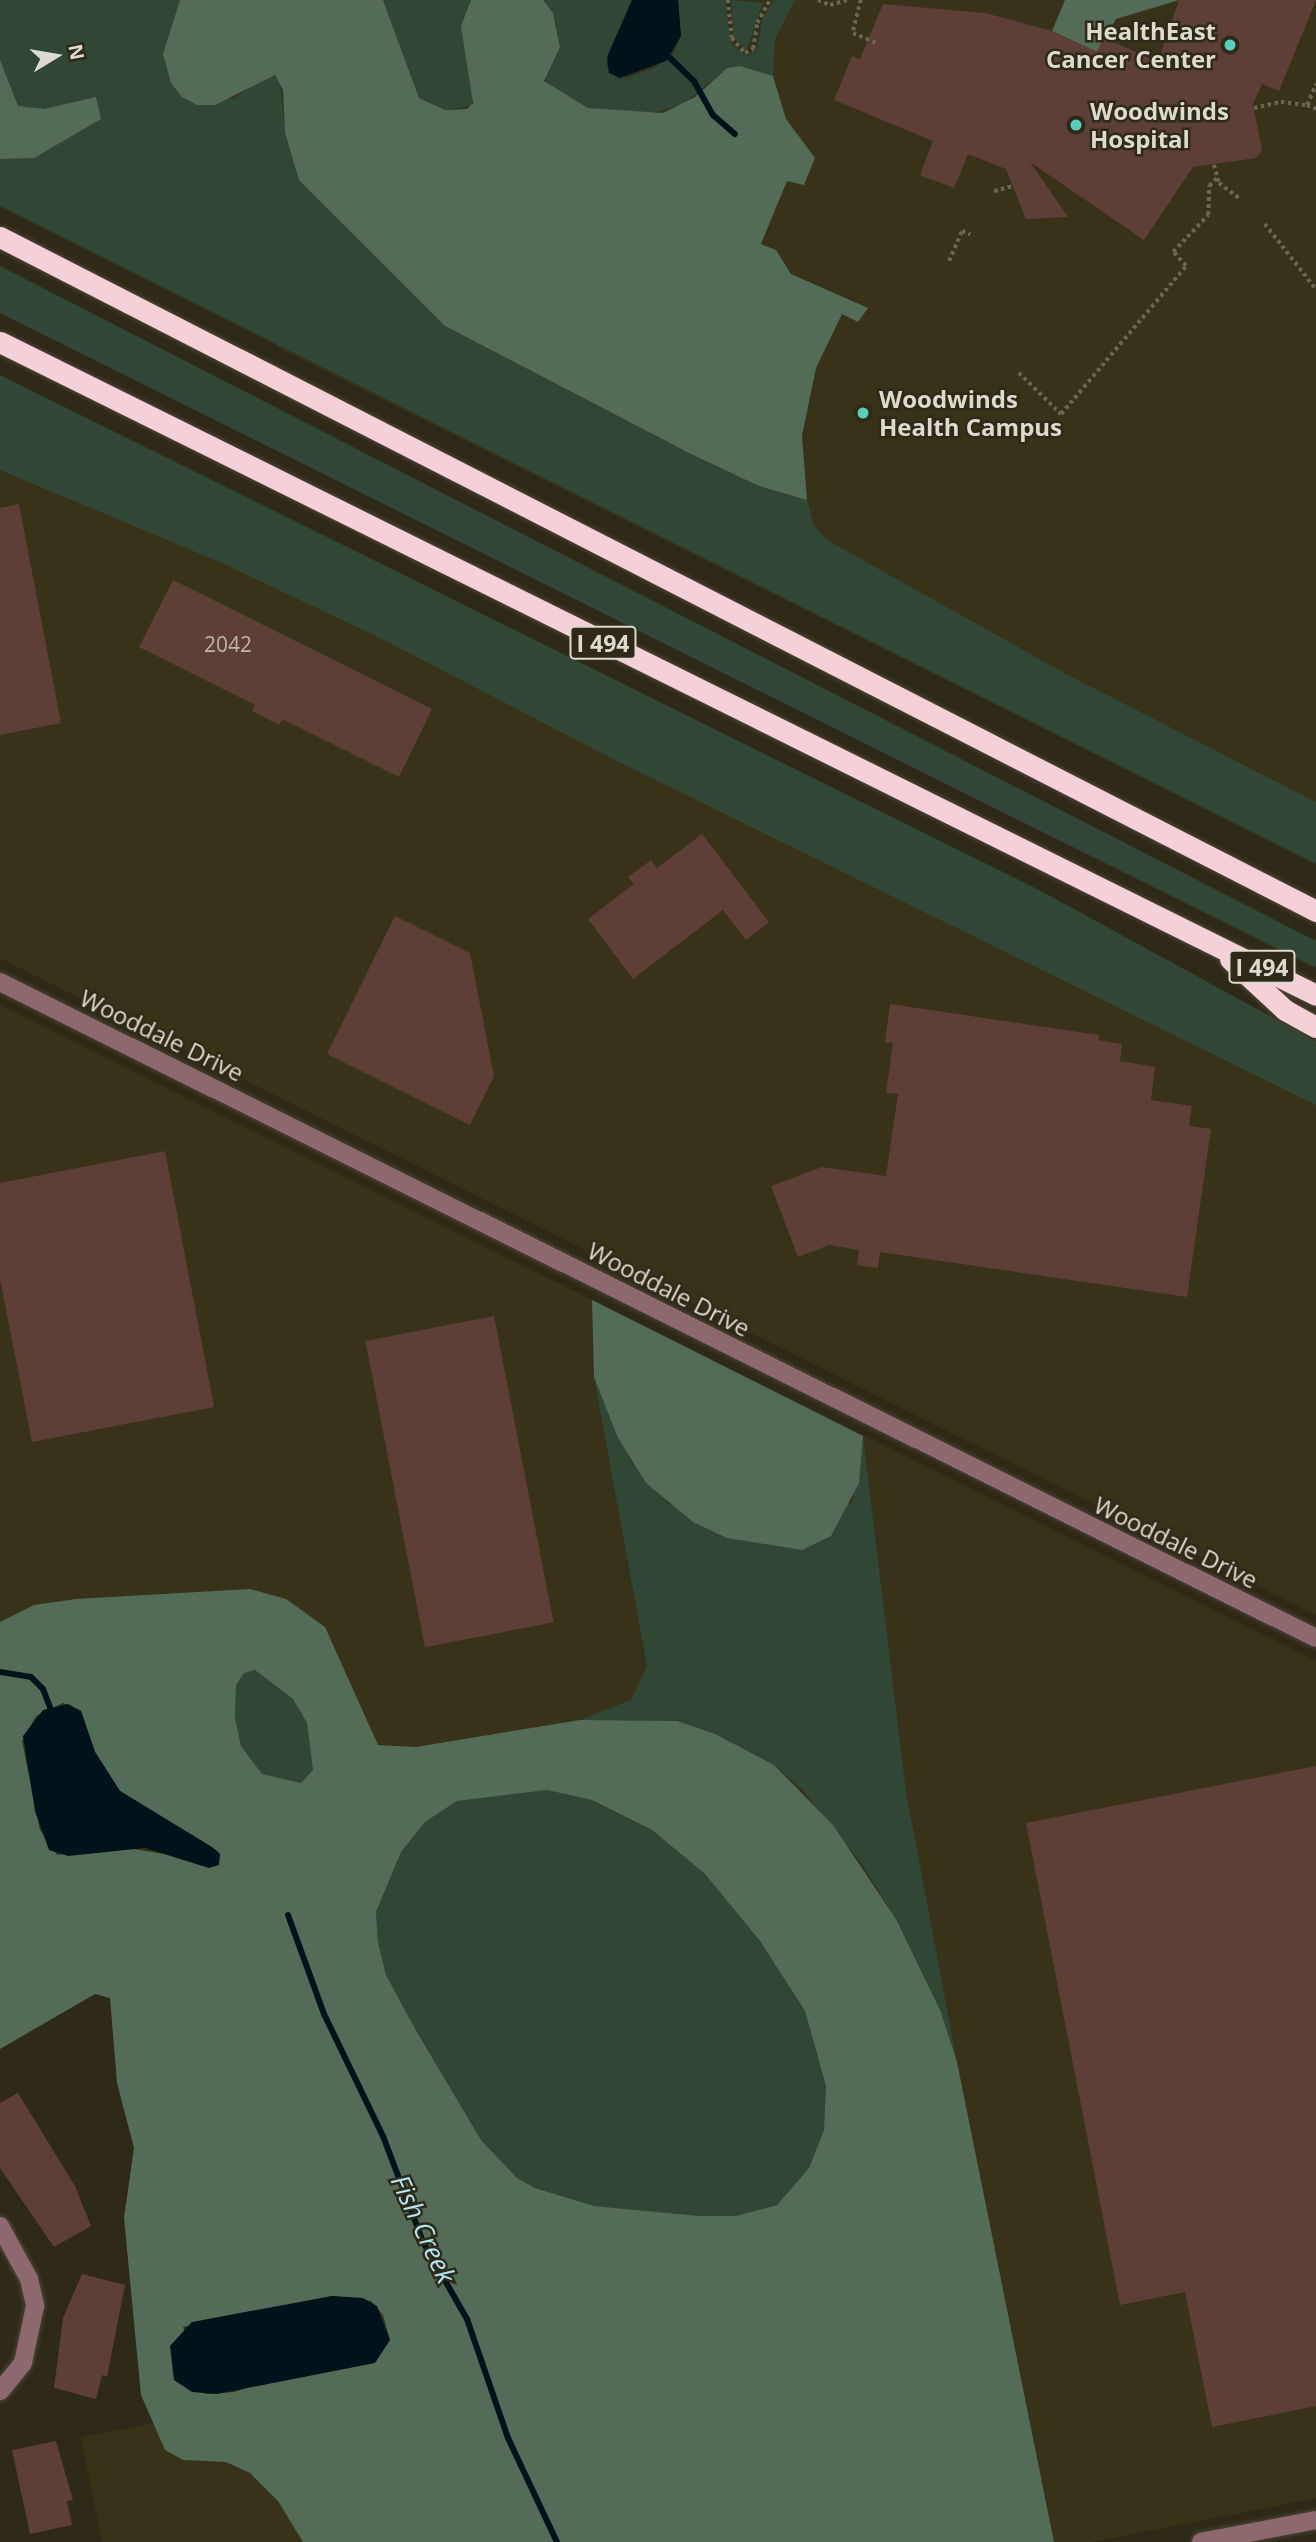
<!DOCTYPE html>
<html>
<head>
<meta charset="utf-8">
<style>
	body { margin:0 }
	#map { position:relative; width:1316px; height:2542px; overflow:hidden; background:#2f2a18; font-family:"Open Sans",sans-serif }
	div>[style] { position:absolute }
	.built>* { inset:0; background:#373218 }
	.green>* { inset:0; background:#314736 }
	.forest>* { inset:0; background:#526c57 }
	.water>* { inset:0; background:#00131a }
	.stream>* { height:6px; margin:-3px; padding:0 3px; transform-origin:3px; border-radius:3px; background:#00131a }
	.building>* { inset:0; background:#5e3f38; transform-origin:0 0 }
	.path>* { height:3.5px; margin-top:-1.75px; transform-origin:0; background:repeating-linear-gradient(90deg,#6a6656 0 3.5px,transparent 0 7px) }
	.roads { filter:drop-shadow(0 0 2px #4b4635) drop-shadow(0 0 2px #4b4635) }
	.minor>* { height:18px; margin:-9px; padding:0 9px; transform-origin:9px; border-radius:9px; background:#8d696e }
	.highway>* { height:21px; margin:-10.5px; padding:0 10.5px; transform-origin:10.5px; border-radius:10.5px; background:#f5d0d6 }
	.dots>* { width:19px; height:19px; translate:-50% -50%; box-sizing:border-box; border:4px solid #2f2a18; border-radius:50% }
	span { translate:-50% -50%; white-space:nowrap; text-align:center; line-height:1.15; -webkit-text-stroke:5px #2f2a18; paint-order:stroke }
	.number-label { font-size:21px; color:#bdb4a9 }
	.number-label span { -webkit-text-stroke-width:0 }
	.shield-label span { padding:2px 5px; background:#2f2a18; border:2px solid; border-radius:5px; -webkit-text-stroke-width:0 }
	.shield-label { font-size:23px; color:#dddbcf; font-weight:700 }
	.poi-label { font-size:24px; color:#dddbcf; font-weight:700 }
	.right { translate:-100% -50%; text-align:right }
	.left { translate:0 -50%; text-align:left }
	.street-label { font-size:24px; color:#dddbcf }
	.water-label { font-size:26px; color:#b1e8f9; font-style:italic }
	.north { position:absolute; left:21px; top:21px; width:70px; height:70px; -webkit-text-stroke:5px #2f2a18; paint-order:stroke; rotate:79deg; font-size:19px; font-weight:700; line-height:28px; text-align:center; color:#dddbcf }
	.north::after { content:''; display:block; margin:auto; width:24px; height:32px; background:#dddbcf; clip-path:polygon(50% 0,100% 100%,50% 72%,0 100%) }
</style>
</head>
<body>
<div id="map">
	<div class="built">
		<div style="clip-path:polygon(214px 0,1316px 0,1316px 864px,277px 347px)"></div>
		<div style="clip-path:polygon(0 375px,1041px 891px,1316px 1042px,1316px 1615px,0 958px)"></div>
		<div style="clip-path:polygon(0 1005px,1316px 1661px,1316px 2498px,1092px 2542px,102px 2542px,81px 2437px,318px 2392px,228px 1929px,0 1972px)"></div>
	</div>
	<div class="green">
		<div style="clip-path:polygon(0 0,214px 0,232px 100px,268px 74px,280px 80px,285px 133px,300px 180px,445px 326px,691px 454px,759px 486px,807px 500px,814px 526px,827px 540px,1066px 674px,1316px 802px,1316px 864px,0 206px)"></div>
		<div style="clip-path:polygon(383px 0,471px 0,461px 26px,474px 90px,471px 106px,445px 110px,419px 98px)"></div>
		<div style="clip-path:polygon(543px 0,632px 0,606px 63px,609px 73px,627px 78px,654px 68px,674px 53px,681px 36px,678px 0,725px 0,731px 44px,747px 56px,757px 49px,762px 20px,774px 0,795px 0,775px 39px,773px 76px,740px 66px,727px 68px,683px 104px,646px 115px,588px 108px,547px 84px,544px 74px,560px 47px,556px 21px)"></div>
		<div style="clip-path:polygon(731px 0,763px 3px,746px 51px,734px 37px)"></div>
		<div style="clip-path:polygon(0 266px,1316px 941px,1316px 968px,0 313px)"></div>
		<div style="clip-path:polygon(0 375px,1041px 891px,1290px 1027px,1316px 1042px,1316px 1105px,613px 759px,380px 638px,222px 563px,0 470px)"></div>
		<div style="clip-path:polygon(594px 1377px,630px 1459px,669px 1505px,852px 1503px,863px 1436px,906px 1792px,957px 2062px,941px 2012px,896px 1919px,862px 1864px,802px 1789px,774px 1765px,677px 1721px,580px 1720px,631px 1700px,647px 1666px)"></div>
		<div style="clip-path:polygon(256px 1670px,293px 1699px,307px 1723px,313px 1770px,301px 1783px,262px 1774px,241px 1746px,235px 1717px,236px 1685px,244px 1673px)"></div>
		<div style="clip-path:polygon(547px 1790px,592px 1800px,652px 1830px,705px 1874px,760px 1941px,805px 2011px,826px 2086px,824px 2130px,809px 2168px,777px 2205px,736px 2216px,699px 2216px,594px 2206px,535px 2188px,517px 2178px,481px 2140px,414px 2027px,386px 1975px,378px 1942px,376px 1912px,401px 1852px,425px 1822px,457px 1801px)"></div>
	</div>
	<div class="forest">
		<div style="clip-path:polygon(180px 0,383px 0,419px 98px,445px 110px,467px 109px,473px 103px,461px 26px,471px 0,543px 0,553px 13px,560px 47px,544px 81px,588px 108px,663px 113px,695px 97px,727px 68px,740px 66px,773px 76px,786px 119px,815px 158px,804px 185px,787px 181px,761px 244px,776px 250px,791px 274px,868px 308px,858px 322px,842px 314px,816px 368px,802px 436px,807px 500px,759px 486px,691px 454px,445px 326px,299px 180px,285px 133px,283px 90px,275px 75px,215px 105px,197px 105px,182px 97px,171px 83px,163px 54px)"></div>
		<div style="clip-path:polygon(1065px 0,1179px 0,1116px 19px,1097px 52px,1052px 31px)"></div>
		<div style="clip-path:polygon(0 60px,18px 106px,44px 109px,96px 97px,101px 119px,34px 158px,0 159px)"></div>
		<div style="clip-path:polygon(592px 1300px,863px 1436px,859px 1483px,831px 1536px,802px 1550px,727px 1538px,693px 1522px,646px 1483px,618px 1438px,594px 1377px)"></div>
		<div style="clip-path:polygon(evenodd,250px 1589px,286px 1599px,325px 1627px,378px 1745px,416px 1747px,580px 1720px,677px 1721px,715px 1734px,774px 1765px,833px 1825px,896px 1919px,941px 2012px,957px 2062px,1054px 2542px,303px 2542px,278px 2501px,250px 2473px,226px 2462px,183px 2460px,165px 2450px,141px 2395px,124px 2218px,134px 2148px,117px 2083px,110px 1998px,95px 1994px,0 2049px,0 1622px,34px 1605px,76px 1599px,250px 1589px,255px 1670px,293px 1699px,307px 1723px,313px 1770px,301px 1783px,262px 1774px,241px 1746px,235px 1717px,236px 1685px,244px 1673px,255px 1670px,250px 1589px,63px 1703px,81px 1711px,95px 1752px,120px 1791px,219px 1852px,183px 1857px,121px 1847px,57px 1855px,40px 1830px,22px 1741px,36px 1716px,63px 1703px,250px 1589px,547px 1790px,592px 1800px,652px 1830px,705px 1874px,760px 1941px,805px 2011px,826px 2086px,824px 2130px,809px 2168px,777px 2205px,736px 2216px,699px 2216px,594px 2206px,535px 2188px,517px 2178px,481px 2140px,414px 2027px,386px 1975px,378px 1942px,376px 1912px,401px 1852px,425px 1822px,457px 1801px,547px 1790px,250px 1589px,332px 2296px,371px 2301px,383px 2315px,390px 2340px,234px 2392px,205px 2394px,183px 2327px,332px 2296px)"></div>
	</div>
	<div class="water">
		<div style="clip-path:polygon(632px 0,678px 0,681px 36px,666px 61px,620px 78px,609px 73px,607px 57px)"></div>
		<div style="clip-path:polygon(68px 1704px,81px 1711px,95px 1752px,120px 1791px,212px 1847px,220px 1854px,219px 1865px,209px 1868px,145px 1848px,68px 1856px,49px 1850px,35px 1811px,23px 1736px,43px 1710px)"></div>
		<div style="clip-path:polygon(332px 2296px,363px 2298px,377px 2306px,390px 2340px,375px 2363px,217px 2394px,192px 2392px,174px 2380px,170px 2346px,192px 2322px)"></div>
	</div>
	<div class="stream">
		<div style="left:669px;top:57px;width:35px;rotate:44deg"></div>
		<div style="left:694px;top:81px;width:39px;rotate:61deg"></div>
		<div style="left:713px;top:115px;width:29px;rotate:41deg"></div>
		<div style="left:0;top:1672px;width:31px;rotate:9deg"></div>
		<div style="left:31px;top:1677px;width:17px;rotate:45deg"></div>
		<div style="left:43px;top:1689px;width:26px;rotate:69deg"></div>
		<div style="left:288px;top:1915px;width:105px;rotate:70deg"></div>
		<div style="left:324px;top:2014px;width:136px;rotate:64.2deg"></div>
		<div style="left:383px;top:2136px;width:113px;rotate:69.3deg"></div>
		<div style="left:423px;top:2242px;width:89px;rotate:60.3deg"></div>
		<div style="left:467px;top:2319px;width:126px;rotate:71deg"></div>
		<div style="left:508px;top:2438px;width:115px;rotate:64.8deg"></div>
	</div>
	<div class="building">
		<div style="clip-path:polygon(1179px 0,1316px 0,1279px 91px,1262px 84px,1253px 104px,1262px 151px,1256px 158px,1193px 167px,1144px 240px,1030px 162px,1068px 217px,1026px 219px,1006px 169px,968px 154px,954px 188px,920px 175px,933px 141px,834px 100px,852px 56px,860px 59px,883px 4px,985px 13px,1052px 31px,1097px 52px,1103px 38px,1158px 61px)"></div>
		<div style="clip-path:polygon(19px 504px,61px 723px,0 735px,0 508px)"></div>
		<div style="clip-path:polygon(173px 580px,432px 709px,399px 777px,282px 719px,279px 725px,252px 711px,255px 705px,139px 647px)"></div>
		<div style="clip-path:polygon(702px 834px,769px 922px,746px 940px,723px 910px,633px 979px,588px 919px,634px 884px,628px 877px,651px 860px,657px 868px)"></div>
		<div style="clip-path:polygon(395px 916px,470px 953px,494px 1076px,470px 1125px,327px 1054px)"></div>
		<div style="clip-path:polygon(890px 1004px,1099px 1035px,1098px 1040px,1122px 1044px,1120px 1061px,1155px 1067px,1151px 1100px,1192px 1106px,1189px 1126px,1211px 1129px,1187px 1297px,880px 1252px,878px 1268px,857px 1265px,859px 1250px,829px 1245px,798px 1257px,771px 1186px,822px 1167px,886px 1176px,898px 1094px,886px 1093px,893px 1043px,885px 1042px)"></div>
		<div style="clip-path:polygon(165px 1151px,214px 1407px,32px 1442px,0 1279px,0 1183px)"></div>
		<div style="left:494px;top:1316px;width:312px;height:131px;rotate:79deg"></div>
		<div style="clip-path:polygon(1316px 1766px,1316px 2406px,1212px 2427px,1185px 2292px,1120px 2305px,1026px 1823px)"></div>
		<div style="clip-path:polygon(18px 2093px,75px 2186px,91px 2226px,54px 2247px,0 2168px,0 2103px)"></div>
		<div style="clip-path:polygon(82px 2274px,125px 2285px,107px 2377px,102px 2375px,96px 2399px,54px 2388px,63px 2318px)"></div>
		<div style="clip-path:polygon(56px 2441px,73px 2500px,67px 2501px,72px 2525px,30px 2534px,12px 2450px)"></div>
	</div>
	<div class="path">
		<div style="left:728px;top:0;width:38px;rotate:84deg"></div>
		<div style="left:732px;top:38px;width:20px;rotate:49deg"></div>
		<div style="left:745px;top:53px;width:9px;rotate:-27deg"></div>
		<div style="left:753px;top:49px;width:26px;rotate:-81deg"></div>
		<div style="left:757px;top:23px;width:26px;rotate:-61deg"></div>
		<div style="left:818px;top:0;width:13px;rotate:23deg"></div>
		<div style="left:830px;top:5px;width:19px;rotate:-16deg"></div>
		<div style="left:861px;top:0;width:34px;rotate:104deg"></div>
		<div style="left:853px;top:33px;width:26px;rotate:23deg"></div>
		<div style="left:1307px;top:105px;width:10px;rotate:24deg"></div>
		<div style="left:1254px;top:108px;width:28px;rotate:-13deg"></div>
		<div style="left:1281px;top:102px;width:26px;rotate:7deg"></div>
		<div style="left:1307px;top:105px;width:23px;rotate:-67deg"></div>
		<div style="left:1214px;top:165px;width:19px;rotate:74deg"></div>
		<div style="left:1219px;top:183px;width:26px;rotate:37deg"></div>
		<div style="left:994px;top:191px;width:20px;rotate:-15deg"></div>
		<div style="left:1265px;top:224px;width:83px;rotate:51.9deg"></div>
		<div style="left:949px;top:261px;width:33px;rotate:-67deg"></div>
		<div style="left:962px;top:231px;width:9px;rotate:21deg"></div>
		<div style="left:1019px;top:373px;width:59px;rotate:44.3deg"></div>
		<div style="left:1061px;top:414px;width:194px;rotate:-49.8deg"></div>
		<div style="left:1186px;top:266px;width:19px;rotate:-133deg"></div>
		<div style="left:1173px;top:252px;width:51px;rotate:-46.6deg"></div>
		<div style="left:1208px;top:215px;width:29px;rotate:-88deg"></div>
		<div style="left:1209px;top:186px;width:11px;rotate:-45deg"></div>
	</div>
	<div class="roads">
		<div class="minor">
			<div style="left:0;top:982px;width:1470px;rotate:26.5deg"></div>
			<div style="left:0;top:2226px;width:60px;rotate:61.3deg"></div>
			<div style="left:29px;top:2279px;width:28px;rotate:77deg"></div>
			<div style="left:35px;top:2306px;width:58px;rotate:101.9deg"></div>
			<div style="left:23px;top:2363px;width:36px;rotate:129deg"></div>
			<div style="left:1201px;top:2542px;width:117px;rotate:-10.8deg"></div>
		</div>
		<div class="highway">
			<div style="left:0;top:237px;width:1479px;rotate:27.12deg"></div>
			<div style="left:0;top:342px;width:1469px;rotate:26.39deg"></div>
			<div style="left:1230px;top:959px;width:75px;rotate:42.8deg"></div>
			<div style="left:1285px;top:1010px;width:35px;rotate:29deg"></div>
		</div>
	</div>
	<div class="dots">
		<div style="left:1230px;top:45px;background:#5acebd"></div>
		<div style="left:1076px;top:125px;background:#5acebd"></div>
		<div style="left:863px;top:413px;background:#5acebd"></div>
	</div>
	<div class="number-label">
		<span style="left:228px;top:644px">2042</span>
	</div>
	<div class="shield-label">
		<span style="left:603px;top:643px">I 494</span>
		<span style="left:1262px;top:967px">I 494</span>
	</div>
	<div class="poi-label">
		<span class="right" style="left:1216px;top:45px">HealthEast<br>Cancer Center</span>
		<span class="left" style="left:1090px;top:125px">Woodwinds<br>Hospital</span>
		<span class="left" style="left:879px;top:413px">Woodwinds<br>Health Campus</span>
	</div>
	<div class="street-label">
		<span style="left:162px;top:1035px;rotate:26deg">Wooddale Drive</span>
		<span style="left:669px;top:1289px;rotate:27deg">Wooddale Drive</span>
		<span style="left:1176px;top:1542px;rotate:26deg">Wooddale Drive</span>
	</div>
	<div class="water-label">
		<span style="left:423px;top:2229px;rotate:65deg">Fish Creek</span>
	</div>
	<div class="north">N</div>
</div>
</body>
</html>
